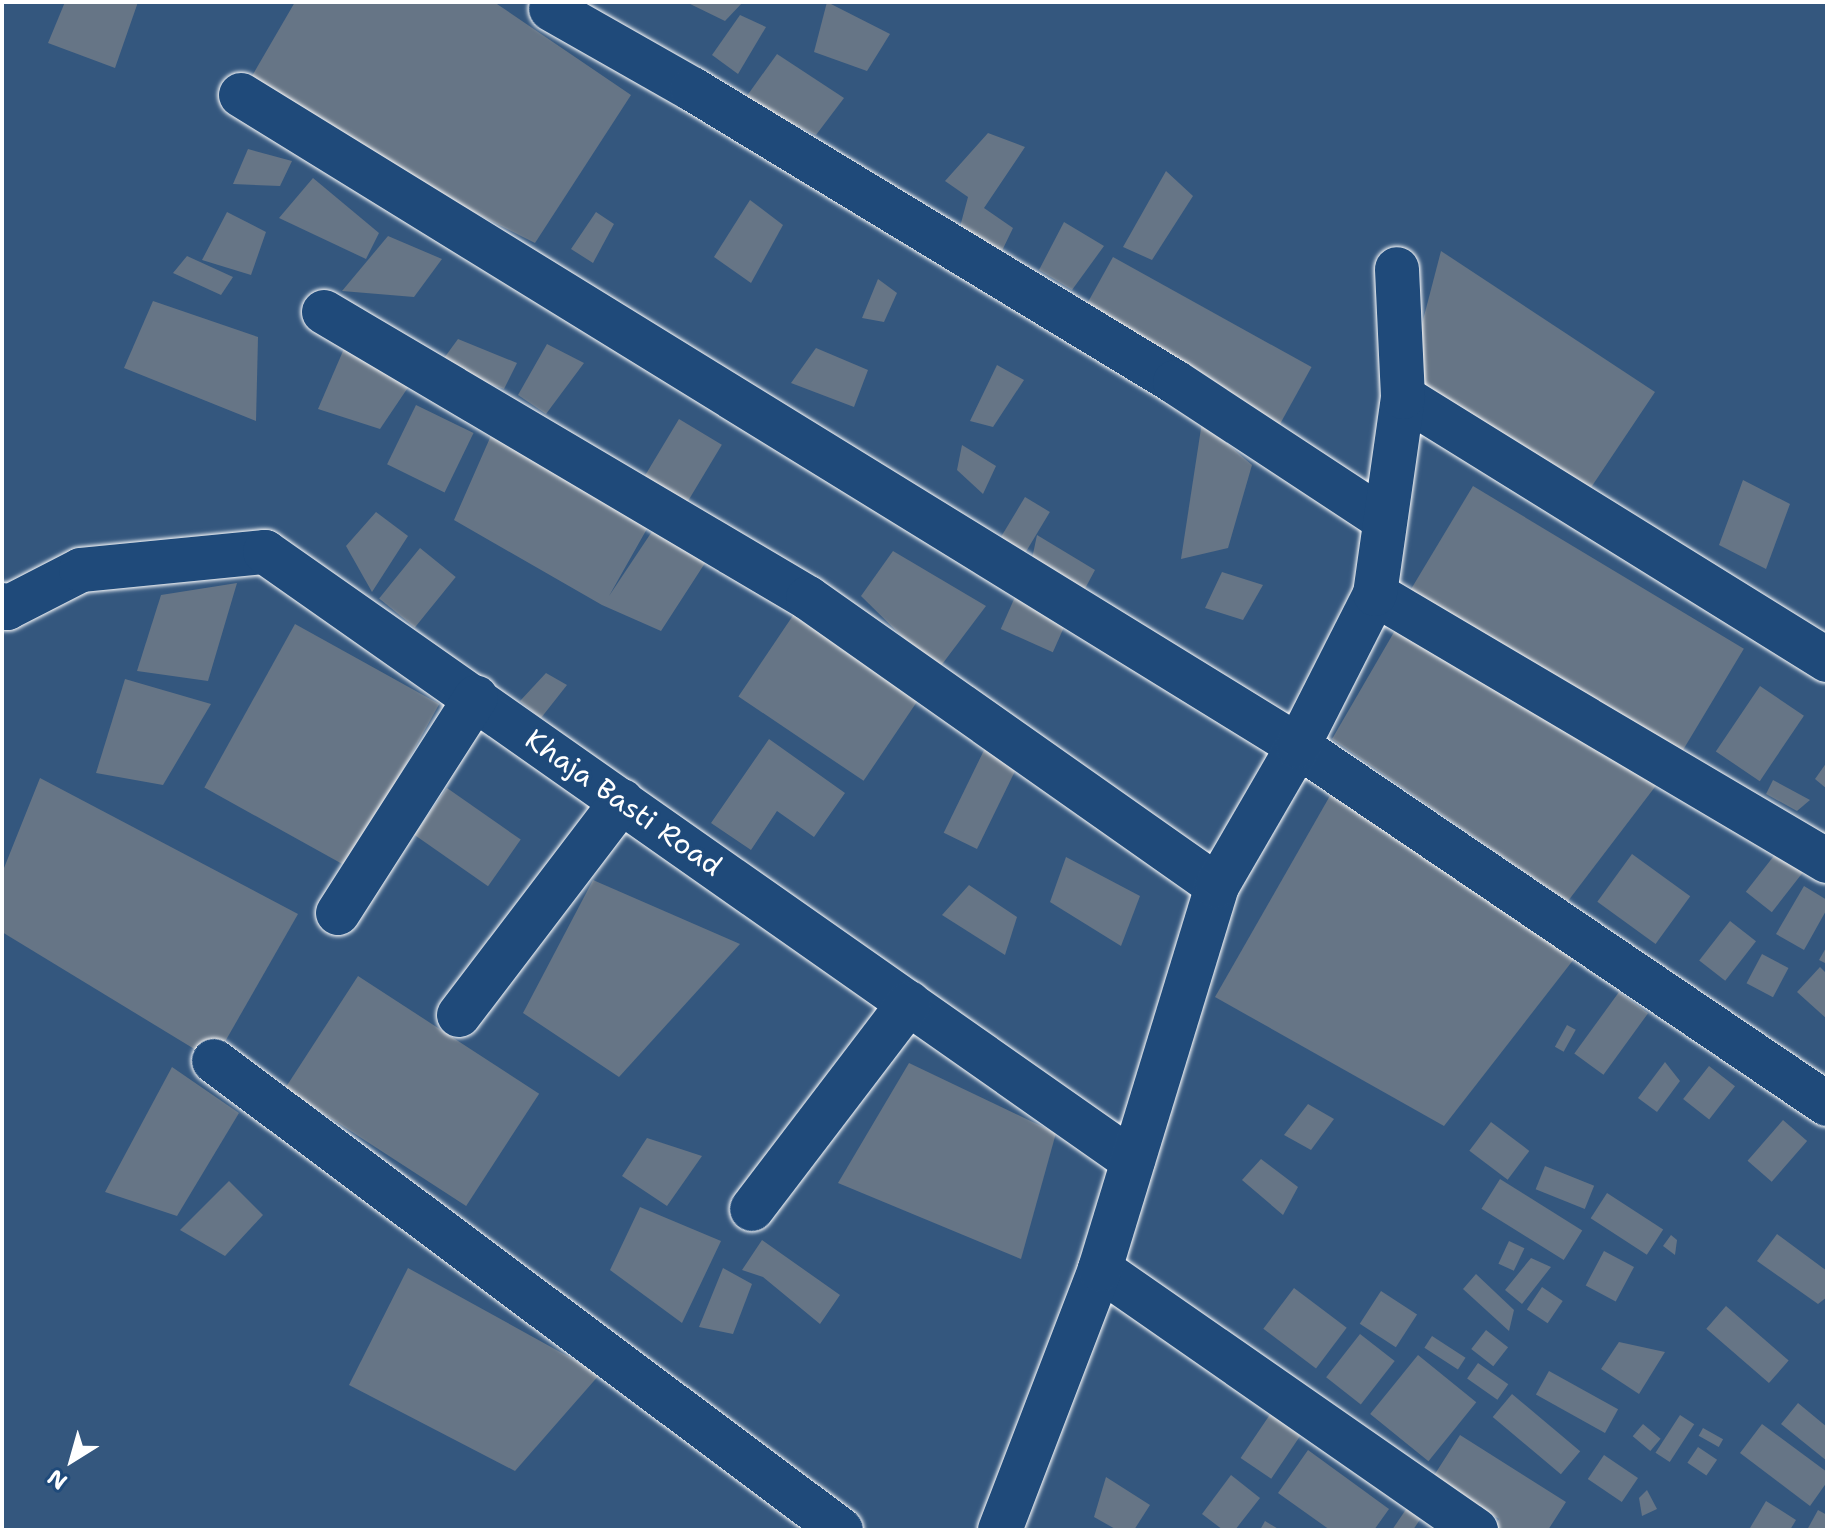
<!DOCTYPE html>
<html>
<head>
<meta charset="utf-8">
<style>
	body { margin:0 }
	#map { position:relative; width:1829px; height:1532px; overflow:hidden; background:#34577e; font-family:"Shantell Sans",sans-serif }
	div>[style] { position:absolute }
	.building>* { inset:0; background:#667586; transform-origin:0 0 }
	.roads { filter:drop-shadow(0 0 2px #fff) drop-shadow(0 0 2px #fff) }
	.street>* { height:44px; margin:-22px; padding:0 22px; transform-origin:22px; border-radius:22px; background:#1f4a7a }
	span { translate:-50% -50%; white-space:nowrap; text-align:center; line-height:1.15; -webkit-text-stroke:7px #1f4a7a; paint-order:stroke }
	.street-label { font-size:28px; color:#fff }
	.frame { position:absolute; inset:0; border:4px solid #fff; pointer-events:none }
	.north { position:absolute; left:32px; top:1420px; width:80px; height:80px; -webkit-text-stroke:6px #1f4a7a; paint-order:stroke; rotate:217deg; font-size:22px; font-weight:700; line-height:32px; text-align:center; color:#fff }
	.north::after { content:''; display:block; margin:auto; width:28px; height:36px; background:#fff; clip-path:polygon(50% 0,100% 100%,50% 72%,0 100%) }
</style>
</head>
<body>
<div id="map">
	<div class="building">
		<div style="clip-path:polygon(65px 2px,138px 2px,115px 68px,48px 43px)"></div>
		<div style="clip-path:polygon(295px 2px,494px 2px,631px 95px,535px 243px,241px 95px)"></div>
		<div style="clip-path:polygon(686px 2px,743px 2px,725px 21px)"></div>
		<div style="clip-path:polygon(827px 2px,890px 34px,867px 71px,814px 52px)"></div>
		<div style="clip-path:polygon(740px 15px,766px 27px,738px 74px,712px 55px)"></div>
		<div style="clip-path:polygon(777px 54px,844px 98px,816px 135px,744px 100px)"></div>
		<div style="clip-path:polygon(988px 133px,1025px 147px,984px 208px,1013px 228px,999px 257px,954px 249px,968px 197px,945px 181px)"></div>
		<div style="clip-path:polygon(248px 149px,292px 161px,280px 186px,233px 184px)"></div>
		<div style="clip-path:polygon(1166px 171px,1193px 196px,1152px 260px,1123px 247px)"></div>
		<div style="clip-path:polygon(313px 178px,379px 233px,366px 259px,279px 218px)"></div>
		<div style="clip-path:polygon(750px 200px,783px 225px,751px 283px,714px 257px)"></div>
		<div style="clip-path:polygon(227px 212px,266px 232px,251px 275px,202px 260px)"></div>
		<div style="clip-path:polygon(596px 212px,614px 224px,593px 263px,571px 249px)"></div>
		<div style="clip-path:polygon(1064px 222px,1104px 246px,1072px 290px,1039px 270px)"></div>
		<div style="clip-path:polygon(388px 236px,442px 259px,414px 297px,342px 291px)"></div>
		<div style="clip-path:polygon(1441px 251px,1655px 392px,1586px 495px,1403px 397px)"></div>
		<div style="clip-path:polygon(187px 256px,233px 277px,221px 295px,173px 273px)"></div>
		<div style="left:1113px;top:257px;width:227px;height:69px;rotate:29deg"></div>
		<div style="clip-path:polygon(878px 279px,897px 293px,884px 322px,862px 318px)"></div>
		<div style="clip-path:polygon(153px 301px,258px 337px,256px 421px,124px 368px)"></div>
		<div style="clip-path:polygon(458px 339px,517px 363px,504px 389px,439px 365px)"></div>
		<div style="clip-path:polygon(346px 344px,409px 386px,380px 429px,318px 409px)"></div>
		<div style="clip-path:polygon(547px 344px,584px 363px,546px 414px,518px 395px)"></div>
		<div style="clip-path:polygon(816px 348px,868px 370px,854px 407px,791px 383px)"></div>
		<div style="clip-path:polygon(997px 365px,1024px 380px,993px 427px,970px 421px)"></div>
		<div style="left:416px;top:405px;width:64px;height:66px;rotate:26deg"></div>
		<div style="left:679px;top:419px;width:50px;height:68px;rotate:31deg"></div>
		<div style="clip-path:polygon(1202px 422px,1252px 465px,1228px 548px,1181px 559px)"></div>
		<div style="clip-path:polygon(493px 431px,648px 527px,609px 596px,653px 530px,707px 560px,661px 631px,602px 605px,454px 520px)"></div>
		<div style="clip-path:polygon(962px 445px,996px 466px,983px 494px,957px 470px)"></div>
		<div style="clip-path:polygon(1743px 480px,1790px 504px,1766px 569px,1719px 545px)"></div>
		<div style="left:1473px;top:486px;width:316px;height:126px;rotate:31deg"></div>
		<div style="left:1025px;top:497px;width:29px;height:47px;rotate:31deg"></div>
		<div style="clip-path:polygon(376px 512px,408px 536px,372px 592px,346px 546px)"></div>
		<div style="clip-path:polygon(1037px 535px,1095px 570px,1080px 598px,1030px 568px)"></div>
		<div style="left:420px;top:548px;width:46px;height:65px;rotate:39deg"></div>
		<div style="clip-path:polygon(893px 551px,986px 606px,937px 671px,861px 596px)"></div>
		<div style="clip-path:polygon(1222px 572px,1263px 585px,1243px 620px,1205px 608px)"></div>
		<div style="clip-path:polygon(237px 583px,208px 681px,137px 671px,161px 595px)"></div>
		<div style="left:1015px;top:597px;width:57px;height:35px;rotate:24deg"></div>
		<div style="left:796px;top:611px;width:151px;height:103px;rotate:34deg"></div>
		<div style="left:295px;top:624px;width:165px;height:187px;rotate:29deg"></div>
		<div style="clip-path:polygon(1397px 627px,1661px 779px,1568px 901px,1332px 739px)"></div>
		<div style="clip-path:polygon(546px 673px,567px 685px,541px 718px,520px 701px)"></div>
		<div style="clip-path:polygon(125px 679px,211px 704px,163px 785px,96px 773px)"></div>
		<div style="left:1760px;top:686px;width:53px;height:79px;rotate:34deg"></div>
		<div style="clip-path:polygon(769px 739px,845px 793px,814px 837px,777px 811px,751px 850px,711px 823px)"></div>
		<div style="left:988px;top:742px;width:37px;height:101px;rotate:26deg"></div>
		<div style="clip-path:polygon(1827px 762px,1827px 789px,1815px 779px)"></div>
		<div style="clip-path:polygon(40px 778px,298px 914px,214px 1061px,2px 932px,2px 873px)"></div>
		<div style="clip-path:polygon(1773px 780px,1810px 800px,1797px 811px,1766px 794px)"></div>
		<div style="left:447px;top:788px;width:90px;height:57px;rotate:35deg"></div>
		<div style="clip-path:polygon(1331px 794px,1574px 959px,1444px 1126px,1215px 997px)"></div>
		<div style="left:1784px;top:843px;width:33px;height:62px;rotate:38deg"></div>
		<div style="left:1632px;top:854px;width:72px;height:59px;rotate:36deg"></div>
		<div style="clip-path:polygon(1066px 857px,1140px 896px,1121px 946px,1050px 902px)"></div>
		<div style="clip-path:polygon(593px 880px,740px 944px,619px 1077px,523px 1013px)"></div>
		<div style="clip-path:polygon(969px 885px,1017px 917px,1005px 955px,942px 915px)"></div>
		<div style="clip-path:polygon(1804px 886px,1827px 900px,1827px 909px,1804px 950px,1776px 934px)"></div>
		<div style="left:1730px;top:921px;width:33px;height:50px;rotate:38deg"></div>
		<div style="clip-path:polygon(1827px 946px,1827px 964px,1819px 960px)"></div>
		<div style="left:1762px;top:954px;width:30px;height:33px;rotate:28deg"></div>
		<div style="clip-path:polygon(1820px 967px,1827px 974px,1827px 1019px,1797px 992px)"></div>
		<div style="left:358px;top:976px;width:216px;height:134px;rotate:33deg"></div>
		<div style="left:1619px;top:992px;width:36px;height:76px;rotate:36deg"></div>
		<div style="left:1567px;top:1025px;width:10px;height:25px;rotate:29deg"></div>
		<div style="clip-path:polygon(1665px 1062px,1680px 1081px,1657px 1112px,1638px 1098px)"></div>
		<div style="clip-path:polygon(909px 1063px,1056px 1133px,1021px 1259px,838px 1183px)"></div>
		<div style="left:1709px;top:1066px;width:33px;height:42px;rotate:38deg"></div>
		<div style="clip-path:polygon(172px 1067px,239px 1113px,177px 1216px,105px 1192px)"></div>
		<div style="clip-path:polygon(1308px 1104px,1334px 1119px,1311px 1150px,1284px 1135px)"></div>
		<div style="left:1783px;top:1120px;width:32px;height:54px;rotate:41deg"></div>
		<div style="left:1491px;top:1122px;width:48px;height:36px;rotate:37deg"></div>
		<div style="clip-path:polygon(647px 1138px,702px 1156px,667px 1206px,622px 1176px)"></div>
		<div style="clip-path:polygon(1261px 1159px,1298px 1187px,1283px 1215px,1242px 1180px)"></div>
		<div style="left:1545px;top:1166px;width:53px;height:25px;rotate:22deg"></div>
		<div style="left:1500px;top:1179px;width:97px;height:35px;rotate:32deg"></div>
		<div style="clip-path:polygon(229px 1181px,263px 1215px,225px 1256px,180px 1230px)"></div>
		<div style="left:1607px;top:1193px;width:67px;height:30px;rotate:33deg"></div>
		<div style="clip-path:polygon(640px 1207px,721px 1241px,682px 1323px,610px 1270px)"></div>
		<div style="clip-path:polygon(1777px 1234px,1827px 1271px,1827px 1297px,1818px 1304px,1757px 1261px)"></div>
		<div style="clip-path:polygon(1671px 1235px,1677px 1240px,1675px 1255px,1663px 1246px)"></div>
		<div style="clip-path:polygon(762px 1240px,840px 1295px,820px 1324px,763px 1277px,742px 1270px)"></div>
		<div style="left:1509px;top:1241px;width:17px;height:25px;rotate:25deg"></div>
		<div style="left:1604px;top:1251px;width:34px;height:39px;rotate:28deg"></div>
		<div style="clip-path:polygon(1531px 1258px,1551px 1267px,1522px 1304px,1505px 1290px)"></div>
		<div style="clip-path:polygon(408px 1268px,600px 1374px,515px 1471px,349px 1385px)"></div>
		<div style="clip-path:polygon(723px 1268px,752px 1284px,733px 1334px,699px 1327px)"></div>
		<div style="clip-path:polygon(1476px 1274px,1514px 1310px,1509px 1331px,1463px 1289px)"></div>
		<div style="left:1542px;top:1287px;width:25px;height:27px;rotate:34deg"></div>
		<div style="left:1294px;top:1288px;width:66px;height:51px;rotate:37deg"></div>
		<div style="left:1381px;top:1291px;width:43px;height:39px;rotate:33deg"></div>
		<div style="left:1726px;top:1306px;width:83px;height:30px;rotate:41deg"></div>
		<div style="left:1486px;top:1330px;width:28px;height:24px;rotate:38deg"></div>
		<div style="left:1360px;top:1334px;width:44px;height:55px;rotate:38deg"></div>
		<div style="left:1432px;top:1336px;width:40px;height:14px;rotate:33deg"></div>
		<div style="clip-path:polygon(1619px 1342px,1665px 1352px,1639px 1394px,1601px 1369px)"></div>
		<div style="left:1418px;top:1355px;width:75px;height:76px;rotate:39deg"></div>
		<div style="left:1478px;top:1363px;width:37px;height:19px;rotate:35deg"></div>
		<div style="left:1549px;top:1371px;width:79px;height:27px;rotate:29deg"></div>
		<div style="left:1512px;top:1394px;width:89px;height:30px;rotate:40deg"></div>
		<div style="clip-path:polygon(1798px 1403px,1827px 1427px,1827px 1461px,1781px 1424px)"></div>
		<div style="left:1273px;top:1410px;width:37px;height:58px;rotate:34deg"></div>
		<div style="left:1680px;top:1415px;width:17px;height:45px;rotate:33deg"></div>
		<div style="left:1643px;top:1424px;width:23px;height:16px;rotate:40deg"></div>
		<div style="clip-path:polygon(1762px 1424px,1827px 1472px,1827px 1482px,1810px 1506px,1740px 1453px)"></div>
		<div style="left:1703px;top:1428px;width:23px;height:9px;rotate:29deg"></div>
		<div style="clip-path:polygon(1460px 1435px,1566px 1502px,1548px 1530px,1501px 1530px,1495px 1526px,1499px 1519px,1433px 1477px)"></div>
		<div style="left:1698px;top:1447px;width:23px;height:19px;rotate:34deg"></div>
		<div style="clip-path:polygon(1308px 1450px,1389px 1509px,1374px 1530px,1330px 1530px,1278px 1493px)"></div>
		<div style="left:1604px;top:1455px;width:41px;height:29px;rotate:34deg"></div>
		<div style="clip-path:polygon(1231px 1475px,1260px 1498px,1235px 1530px,1223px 1530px,1202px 1514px)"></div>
		<div style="clip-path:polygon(1106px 1477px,1150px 1505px,1134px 1530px,1117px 1530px,1094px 1517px)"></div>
		<div style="clip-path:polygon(1647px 1490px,1657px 1509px,1642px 1516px,1639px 1498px)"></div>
		<div style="clip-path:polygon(1413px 1499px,1427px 1509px,1413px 1530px,1392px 1530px)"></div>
		<div style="clip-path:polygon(1766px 1501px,1796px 1520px,1790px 1530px,1750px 1528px)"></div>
		<div style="clip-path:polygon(1818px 1510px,1827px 1515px,1827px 1530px,1807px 1530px)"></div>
		<div style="clip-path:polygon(1265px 1521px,1280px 1530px,1260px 1530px)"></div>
	</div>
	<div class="roads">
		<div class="street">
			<div style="left:551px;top:9px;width:162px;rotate:29.6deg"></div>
			<div style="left:692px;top:89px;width:565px;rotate:31.24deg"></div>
			<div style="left:1175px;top:382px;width:251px;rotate:33.3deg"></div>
			<div style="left:241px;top:95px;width:1241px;rotate:31.63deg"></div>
			<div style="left:1298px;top:746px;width:639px;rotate:34.09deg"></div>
			<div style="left:324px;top:312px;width:562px;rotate:30.58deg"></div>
			<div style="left:808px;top:598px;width:500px;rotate:35.15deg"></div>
			<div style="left:1403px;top:397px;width:499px;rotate:31.8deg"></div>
			<div style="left:1375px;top:594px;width:525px;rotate:30.57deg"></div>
			<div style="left:2px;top:605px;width:6px;rotate:31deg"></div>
			<div style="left:7px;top:608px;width:83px;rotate:-27.2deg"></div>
			<div style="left:81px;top:570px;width:185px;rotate:-5.6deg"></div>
			<div style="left:265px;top:552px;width:1060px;rotate:35.05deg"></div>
			<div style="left:338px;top:913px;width:256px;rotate:-57.4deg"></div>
			<div style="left:459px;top:1015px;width:269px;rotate:-52.7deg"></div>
			<div style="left:214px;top:1061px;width:783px;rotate:36.8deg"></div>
			<div style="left:752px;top:1209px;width:259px;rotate:-52.7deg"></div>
			<div style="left:1100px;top:1269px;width:458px;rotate:34.8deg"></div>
			<div style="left:1000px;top:1530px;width:280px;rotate:-69deg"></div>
			<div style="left:1100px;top:1269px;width:400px;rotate:-73deg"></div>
			<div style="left:1217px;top:886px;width:162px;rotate:-59.9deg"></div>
			<div style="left:1298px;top:746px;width:170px;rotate:-63.1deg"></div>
			<div style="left:1375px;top:594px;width:199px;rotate:-81.9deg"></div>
			<div style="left:1403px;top:397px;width:128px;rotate:-92.7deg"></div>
		</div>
	</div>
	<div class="street-label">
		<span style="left:624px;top:802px;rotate:35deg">Khaja Basti Road</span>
	</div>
	<div class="frame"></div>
	<div class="north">N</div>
</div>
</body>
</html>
